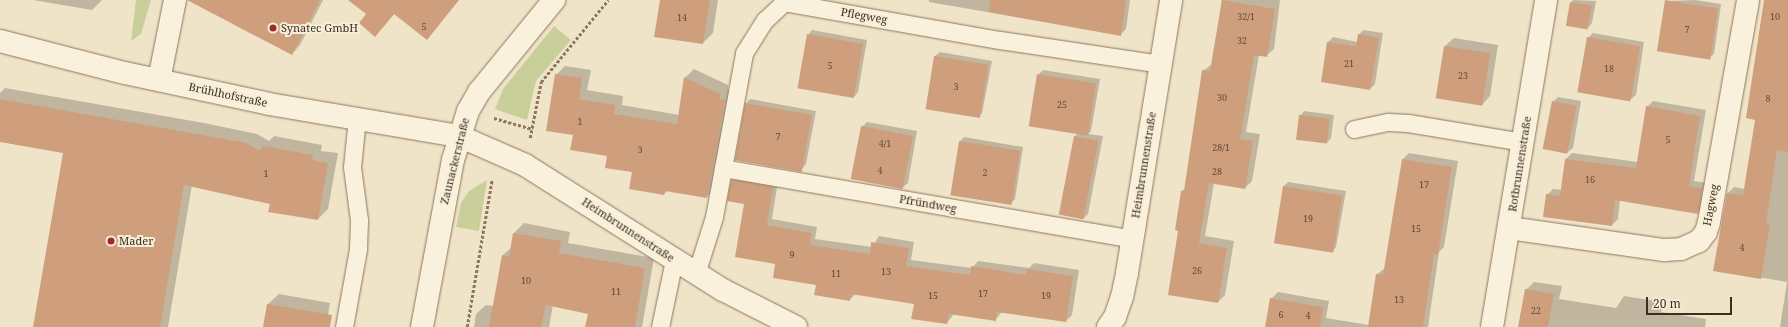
<!DOCTYPE html>
<html>
<head>
<meta charset="utf-8">
<style>
	body { margin:0 }
	#map { position:relative; width:1788px; height:327px; overflow:hidden; background:#f0e4c8; font-family:"Noto Serif",serif }
	div>[style] { position:absolute }
	.green>* { inset:0; background:#c9cf9b }
	.shadow>* { inset:0; background:#0003 }
	.building>* { inset:0; background:#cf9f7d; transform-origin:0 0 }
	.path>* { height:2.5px; margin-top:-1.25px; transform-origin:0; background:repeating-linear-gradient(90deg,#8d765c 0 3px,transparent 0 5px) }
	.roads { filter:drop-shadow(0 0 1px #8d765c) drop-shadow(0 0 1px #8d765c) }
	.service>* { height:17px; margin:-8.5px; padding:0 8.5px; transform-origin:8.5px; border-radius:8.5px; background:#faf1dc }
	.minor>* { height:22px; margin:-11px; padding:0 11px; transform-origin:11px; border-radius:11px; background:#faf1dc }
	.dots>* { width:11px; height:11px; translate:-50% -50%; box-sizing:border-box; border:2px solid #f7eed8; border-radius:50% }
	span { translate:-50% -50%; white-space:nowrap; text-align:center; line-height:1.15; -webkit-text-stroke:4px #f7eed8; paint-order:stroke }
	.number-label { font-size:9px; color:#624a37 }
	.number-label span { -webkit-text-stroke-width:0 }
	.street-label { font-size:11px; color:#3d2e20 }
	.poi-label { font-size:11px; color:#3d2e20 }
	.left { translate:0 -50%; text-align:left }
	.scale { position:absolute; left:1646px; top:297px; width:86px; height:18px; box-sizing:border-box; border:2px solid #3d2e20; border-top:0; padding-left:5px; font-size:12px; line-height:14px; white-space:nowrap; color:#3d2e20; -webkit-text-stroke:3px #f7eed8; paint-order:stroke }
</style>
</head>
<body>
<div id="map">
	<div class="green">
		<div style="clip-path:polygon(136px 0,151px 0,141px 34px,131px 41px)"></div>
		<div style="clip-path:polygon(554px 26px,571px 40px,536px 81px,527px 120px,495px 109px,503px 89px)"></div>
		<div style="clip-path:polygon(487px 180px,479px 231px,456px 227px,461px 203px,469px 191px)"></div>
	</div>
	<div class="shadow">
		<div style="clip-path:polygon(33px 0,102px 0,92px 10px)"></div>
		<div style="clip-path:polygon(223px 0,323px 0,300px 45px,292px 54px)"></div>
		<div style="clip-path:polygon(350px 0,459px 0,427px 38px,395px 13px,375px 36px,367px 14px)"></div>
		<div style="clip-path:polygon(661px 0,718px 0,713px 33px,703px 43px)"></div>
		<div style="clip-path:polygon(929px 0,1130px 0,1126px 29px,1120px 35px,929px 2px)"></div>
		<div style="clip-path:polygon(1222px 0,1280px 0,1274px 49px,1266px 56px,1259px 55px,1246px 132px,1260px 134px,1252px 181px,1245px 188px,1214px 183px,1205px 236px,1234px 241px,1225px 295px,1218px 302px,1179px 230px,1182px 191px,1185px 188px,1203px 71px,1212px 64px)"></div>
		<div style="clip-path:polygon(1573px 0,1596px 1px,1592px 23px,1588px 28px,1571px 3px)"></div>
		<div style="clip-path:polygon(1695px 0,1721px 4px,1714px 54px,1709px 58px,1666px 1px)"></div>
		<div style="clip-path:polygon(1765px 0,1788px 0,1788px 327px,1780px 327px,1787px 282px,1714px 270px,1728px 193px,1734px 187px,1745px 189px,1756px 119px)"></div>
		<div style="clip-path:polygon(812px 30px,867px 40px,858px 92px,854px 97px,808px 35px)"></div>
		<div style="clip-path:polygon(1363px 30px,1383px 33px,1375px 84px,1370px 89px,1322px 81px,1328px 42px,1333px 37px,1357px 42px,1359px 35px)"></div>
		<div style="clip-path:polygon(1593px 33px,1644px 42px,1636px 95px,1631px 99px,1588px 38px)"></div>
		<div style="clip-path:polygon(1454px 38px,1498px 45px,1490px 96px,1482px 105px,1445px 46px)"></div>
		<div style="clip-path:polygon(940px 52px,992px 61px,982px 113px,978px 117px,926px 108px,935px 56px)"></div>
		<div style="clip-path:polygon(565px 66px,591px 70px,587px 90px,623px 96px,622px 105px,679px 115px,685px 78px,694px 69px,728px 85px,728px 90px,733px 91px,716px 188px,707px 197px,668px 190px,664px 194px,574px 134px,556px 75px)"></div>
		<div style="clip-path:polygon(1043px 70px,1100px 79px,1091px 131px,1088px 134px,1103px 136px,1088px 214px,1083px 219px,1075px 136px,1077px 134px,1038px 75px)"></div>
		<div style="clip-path:polygon(5px 88px,204px 123px,257px 134px,269px 141px,274px 136px,322px 145px,321px 151px,338px 153px,328px 209px,318px 219px,271px 203px,192px 185px,168px 327px,34px 327px,64px 152px,0 141px,0 93px)"></div>
		<div style="clip-path:polygon(1558px 97px,1581px 101px,1573px 148px,1568px 152px,1553px 102px)"></div>
		<div style="clip-path:polygon(750px 99px,816px 111px,806px 164px,802px 169px,746px 104px)"></div>
		<div style="clip-path:polygon(1653px 101px,1706px 110px,1694px 181px,1708px 183px,1703px 207px,1697px 213px,1620px 200px,1618px 219px,1612px 225px,1547px 195px,1553px 189px,1562px 190px,1566px 159px,1572px 153px,1638px 162px,1647px 107px)"></div>
		<div style="clip-path:polygon(1304px 111px,1334px 115px,1331px 138px,1327px 143px,1300px 116px)"></div>
		<div style="clip-path:polygon(867px 122px,917px 131px,908px 183px,903px 187px,862px 127px)"></div>
		<div style="clip-path:polygon(964px 137px,1023px 147px,1015px 199px,1010px 204px,960px 141px)"></div>
		<div style="clip-path:polygon(1409px 153px,1458px 161px,1444px 247px,1439px 252px,1428px 327px,1266px 327px,1271px 299px,1278px 292px,1329px 301px,1326px 318px,1369px 325px,1377px 274px,1385px 268px,1403px 159px)"></div>
		<div style="clip-path:polygon(738px 174px,778px 181px,772px 219px,817px 227px,815px 239px,872px 247px,879px 236px,914px 242px,911px 260px,972px 268px,978px 261px,1029px 268px,1034px 263px,1079px 270px,1072px 315px,1066px 321px,1002px 312px,995px 320px,954px 314px,947px 323px,915px 303px,856px 294px,849px 300px,776px 263px,745px 203px,728px 200px,732px 180px)"></div>
		<div style="clip-path:polygon(1288px 182px,1346px 191px,1336px 247px,1332px 252px,1284px 186px)"></div>
		<div style="clip-path:polygon(524px 223px,570px 232px,568px 243px,654px 258px,642px 327px,586px 327px,589px 313px,553px 305px,549px 327px,474px 327px,476px 314px,486px 305px,494px 306px,503px 255px,512px 247px,514px 233px)"></div>
		<div style="clip-path:polygon(1534px 282px,1562px 286px,1559px 299px,1616px 308px,1624px 296px,1663px 302px,1661px 312px,1706px 319px,1705px 327px,1519px 327px,1526px 290px)"></div>
		<div style="clip-path:polygon(279px 294px,330px 303px,326px 327px,264px 327px,268px 304px)"></div>
	</div>
	<div class="building">
		<div style="clip-path:polygon(187px 0,320px 0,292px 55px)"></div>
		<div style="clip-path:polygon(348px 0,459px 0,427px 40px,394px 14px,375px 37px,359px 23px,366px 14px)"></div>
		<div style="clip-path:polygon(660px 0,710px 0,703px 44px,654px 37px)"></div>
		<div style="clip-path:polygon(990px 0,1126px 0,1121px 36px,989px 12px)"></div>
		<div style="clip-path:polygon(1222px 0,1275px 9px,1267px 57px,1254px 55px,1240px 139px,1253px 141px,1245px 189px,1209px 183px,1199px 243px,1227px 248px,1218px 303px,1168px 295px,1178px 231px,1175px 230px,1181px 191px,1184px 191px,1202px 70px,1210px 71px)"></div>
		<div style="left:1665px;top:0;width:54px;height:52px;rotate:9deg"></div>
		<div style="clip-path:polygon(1764px 0,1788px 0,1788px 152px,1777px 150px,1766px 224px,1770px 224px,1761px 279px,1713px 271px,1727px 193px,1743px 195px,1755px 120px,1746px 118px)"></div>
		<div style="left:1570px;top:2px;width:22px;height:24px;rotate:10deg"></div>
		<div style="left:807px;top:34px;width:57px;height:55px;rotate:10deg"></div>
		<div style="clip-path:polygon(1358px 34px,1379px 38px,1370px 90px,1321px 82px,1327px 42px,1356px 46px)"></div>
		<div style="left:1587px;top:37px;width:54px;height:56px;rotate:10deg"></div>
		<div style="left:1444px;top:46px;width:47px;height:53px;rotate:9deg"></div>
		<div style="left:934px;top:56px;width:55px;height:54px;rotate:9deg"></div>
		<div style="clip-path:polygon(555px 74px,582px 78px,579px 99px,615px 105px,614px 114px,677px 124px,684px 77px,720px 94px,720px 99px,725px 100px,707px 198px,665px 191px,664px 195px,629px 189px,632px 172px,605px 168px,607px 156px,570px 150px,573px 135px,546px 131px)"></div>
		<div style="left:1037px;top:74px;width:60px;height:53px;rotate:9deg"></div>
		<div style="clip-path:polygon(0 99px,247px 143px,259px 151px,263px 146px,313px 155px,312px 160px,328px 163px,318px 220px,268px 212px,270px 204px,184px 185px,160px 327px,33px 327px,63px 153px,0 142px)"></div>
		<div style="left:1552px;top:101px;width:25px;height:49px;rotate:11deg"></div>
		<div style="left:745px;top:103px;width:68px;height:58px;rotate:10deg"></div>
		<div style="clip-path:polygon(1646px 106px,1700px 116px,1689px 186px,1702px 188px,1698px 214px,1615px 200px,1612px 226px,1543px 217px,1546px 194px,1560px 196px,1565px 159px,1636px 168px)"></div>
		<div style="left:1299px;top:115px;width:31px;height:25px;rotate:7deg"></div>
		<div style="left:861px;top:126px;width:53px;height:54px;rotate:11deg"></div>
		<div style="left:1074px;top:136px;width:25px;height:80px;rotate:11deg"></div>
		<div style="left:959px;top:141px;width:62px;height:55px;rotate:9deg"></div>
		<div style="clip-path:polygon(1402px 159px,1452px 167px,1438px 255px,1434px 254px,1423px 327px,1368px 327px,1376px 274px,1383px 275px)"></div>
		<div style="clip-path:polygon(731px 180px,773px 187px,767px 225px,811px 233px,810px 245px,870px 254px,871px 242px,909px 248px,906px 266px,970px 275px,971px 266px,1026px 275px,1027px 269px,1073px 276px,1066px 322px,997px 312px,996px 321px,949px 314px,947px 324px,911px 319px,914px 304px,851px 294px,850px 301px,814px 295px,816px 285px,773px 278px,775px 264px,735px 257px,744px 204px,727px 201px)"></div>
		<div style="left:1283px;top:186px;width:60px;height:58px;rotate:9deg"></div>
		<div style="clip-path:polygon(513px 233px,561px 241px,559px 253px,645px 268px,635px 327px,585px 327px,588px 314px,546px 305px,541px 327px,489px 327px,502px 255px,509px 257px)"></div>
		<div style="clip-path:polygon(1525px 289px,1554px 294px,1548px 327px,1518px 327px)"></div>
		<div style="clip-path:polygon(1270px 298px,1323px 307px,1320px 327px,1265px 327px)"></div>
		<div style="clip-path:polygon(267px 304px,332px 315px,330px 327px,263px 327px)"></div>
	</div>
	<div class="path">
		<div style="left:494px;top:118px;width:40px;rotate:16deg"></div>
		<div style="left:530px;top:138px;width:57px;rotate:-78.9deg"></div>
		<div style="left:541px;top:82px;width:106px;rotate:-50.7deg"></div>
		<div style="left:467px;top:327px;width:150px;rotate:-80.4deg"></div>
	</div>
	<div class="roads">
		<div class="service">
			<div style="left:1354px;top:129px;width:35px;rotate:-12deg"></div>
			<div style="left:1388px;top:122px;width:20px;rotate:3deg"></div>
			<div style="left:1408px;top:123px;width:117px;rotate:9.4deg"></div>
			<div style="left:723px;top:168px;width:415px;rotate:9.8deg"></div>
			<div style="left:696px;top:274px;width:60px;rotate:-72.5deg"></div>
			<div style="left:714px;top:217px;width:167px;rotate:-79.6deg"></div>
			<div style="left:744px;top:53px;width:39px;rotate:-58deg"></div>
			<div style="left:765px;top:20px;width:26px;rotate:-43deg"></div>
			<div style="left:784px;top:2px;width:219px;rotate:10deg"></div>
			<div style="left:1000px;top:40px;width:162px;rotate:8.5deg"></div>
			<div style="left:344px;top:327px;width:79px;rotate:-79.8deg"></div>
			<div style="left:358px;top:249px;width:29px;rotate:-88deg"></div>
			<div style="left:359px;top:220px;width:53px;rotate:-97.5deg"></div>
			<div style="left:352px;top:167px;width:49px;rotate:-84.2deg"></div>
			<div style="left:660px;top:327px;width:68px;rotate:-78.2deg"></div>
		</div>
		<div class="minor">
			<div style="left:0;top:41px;width:129px;rotate:14.4deg"></div>
			<div style="left:125px;top:73px;width:147px;rotate:12.1deg"></div>
			<div style="left:269px;top:104px;width:193px;rotate:9.6deg"></div>
			<div style="left:459px;top:136px;width:72px;rotate:23.7deg"></div>
			<div style="left:525px;top:165px;width:234px;rotate:32.3deg"></div>
			<div style="left:723px;top:290px;width:82px;rotate:26.9deg"></div>
			<div style="left:159px;top:80px;width:82px;rotate:-78.7deg"></div>
			<div style="left:1509px;top:228px;width:157px;rotate:8.1deg"></div>
			<div style="left:1664px;top:250px;width:17px;rotate:-3deg"></div>
			<div style="left:1681px;top:249px;width:20px;rotate:-24deg"></div>
			<div style="left:1699px;top:241px;width:11px;rotate:-52deg"></div>
			<div style="left:1706px;top:232px;width:10px;rotate:-73deg"></div>
			<div style="left:1709px;top:222px;width:225px;rotate:-80deg"></div>
			<div style="left:422px;top:327px;width:170px;rotate:-79.5deg"></div>
			<div style="left:453px;top:160px;width:51px;rotate:-73deg"></div>
			<div style="left:468px;top:111px;width:22px;rotate:-60deg"></div>
			<div style="left:479px;top:92px;width:119px;rotate:-50.8deg"></div>
			<div style="left:1108px;top:327px;width:12px;rotate:-55deg"></div>
			<div style="left:1115px;top:317px;width:21px;rotate:-71deg"></div>
			<div style="left:1122px;top:297px;width:25px;rotate:-78deg"></div>
			<div style="left:1127px;top:273px;width:277px;rotate:-80.8deg"></div>
			<div style="left:1492px;top:327px;width:331px;rotate:-80.6deg"></div>
		</div>
	</div>
	<div class="dots">
		<div style="left:273px;top:28px;background:#9e2a2b"></div>
		<div style="left:111px;top:241px;background:#9e2a2b"></div>
	</div>
	<div class="number-label">
		<span style="left:1246px;top:17px">32/1</span>
		<span style="left:1775px;top:17px">10</span>
		<span style="left:682px;top:18px">14</span>
		<span style="left:424px;top:27px">5</span>
		<span style="left:1687px;top:30px">7</span>
		<span style="left:1242px;top:41px">32</span>
		<span style="left:1349px;top:64px">21</span>
		<span style="left:830px;top:66px">5</span>
		<span style="left:1609px;top:69px">18</span>
		<span style="left:1463px;top:76px">23</span>
		<span style="left:956px;top:87px">3</span>
		<span style="left:1222px;top:98px">30</span>
		<span style="left:1768px;top:99px">8</span>
		<span style="left:1062px;top:105px">25</span>
		<span style="left:580px;top:122px">1</span>
		<span style="left:778px;top:137px">7</span>
		<span style="left:1668px;top:140px">5</span>
		<span style="left:885px;top:144px">4/1</span>
		<span style="left:1221px;top:148px">28/1</span>
		<span style="left:640px;top:150px">3</span>
		<span style="left:880px;top:171px">4</span>
		<span style="left:1217px;top:172px">28</span>
		<span style="left:985px;top:173px">2</span>
		<span style="left:266px;top:174px">1</span>
		<span style="left:1590px;top:180px">16</span>
		<span style="left:1424px;top:185px">17</span>
		<span style="left:1308px;top:219px">19</span>
		<span style="left:1416px;top:229px">15</span>
		<span style="left:1742px;top:248px">4</span>
		<span style="left:792px;top:255px">9</span>
		<span style="left:1197px;top:271px">26</span>
		<span style="left:886px;top:272px">13</span>
		<span style="left:836px;top:274px">11</span>
		<span style="left:526px;top:281px">10</span>
		<span style="left:616px;top:292px">11</span>
		<span style="left:983px;top:294px">17</span>
		<span style="left:933px;top:296px">15</span>
		<span style="left:1046px;top:296px">19</span>
		<span style="left:1399px;top:300px">13</span>
		<span style="left:1536px;top:311px">22</span>
		<span style="left:1281px;top:315px">6</span>
		<span style="left:1308px;top:316px">4</span>
	</div>
	<div class="street-label">
		<span style="left:864px;top:16px;rotate:10deg">Pflegweg</span>
		<span style="left:228px;top:95px;rotate:12deg">Brühlhofstraße</span>
		<span style="left:455px;top:161px;rotate:-76deg">Zaunackerstraße</span>
		<span style="left:1520px;top:164px;rotate:-81deg">Rotbrunnenstraße</span>
		<span style="left:1144px;top:165px;rotate:-81deg">Heimbrunnenstraße</span>
		<span style="left:928px;top:204px;rotate:10deg">Pfründweg</span>
		<span style="left:1711px;top:205px;rotate:-79deg">Hagweg</span>
		<span style="left:628px;top:230px;rotate:33deg">Heimbrunnenstraße</span>
	</div>
	<div class="poi-label">
		<span class="left" style="left:281px;top:28px">Synatec GmbH</span>
		<span class="left" style="left:119px;top:241px">Mader</span>
	</div>
	<div class="scale">20 m</div>
</div>
</body>
</html>
